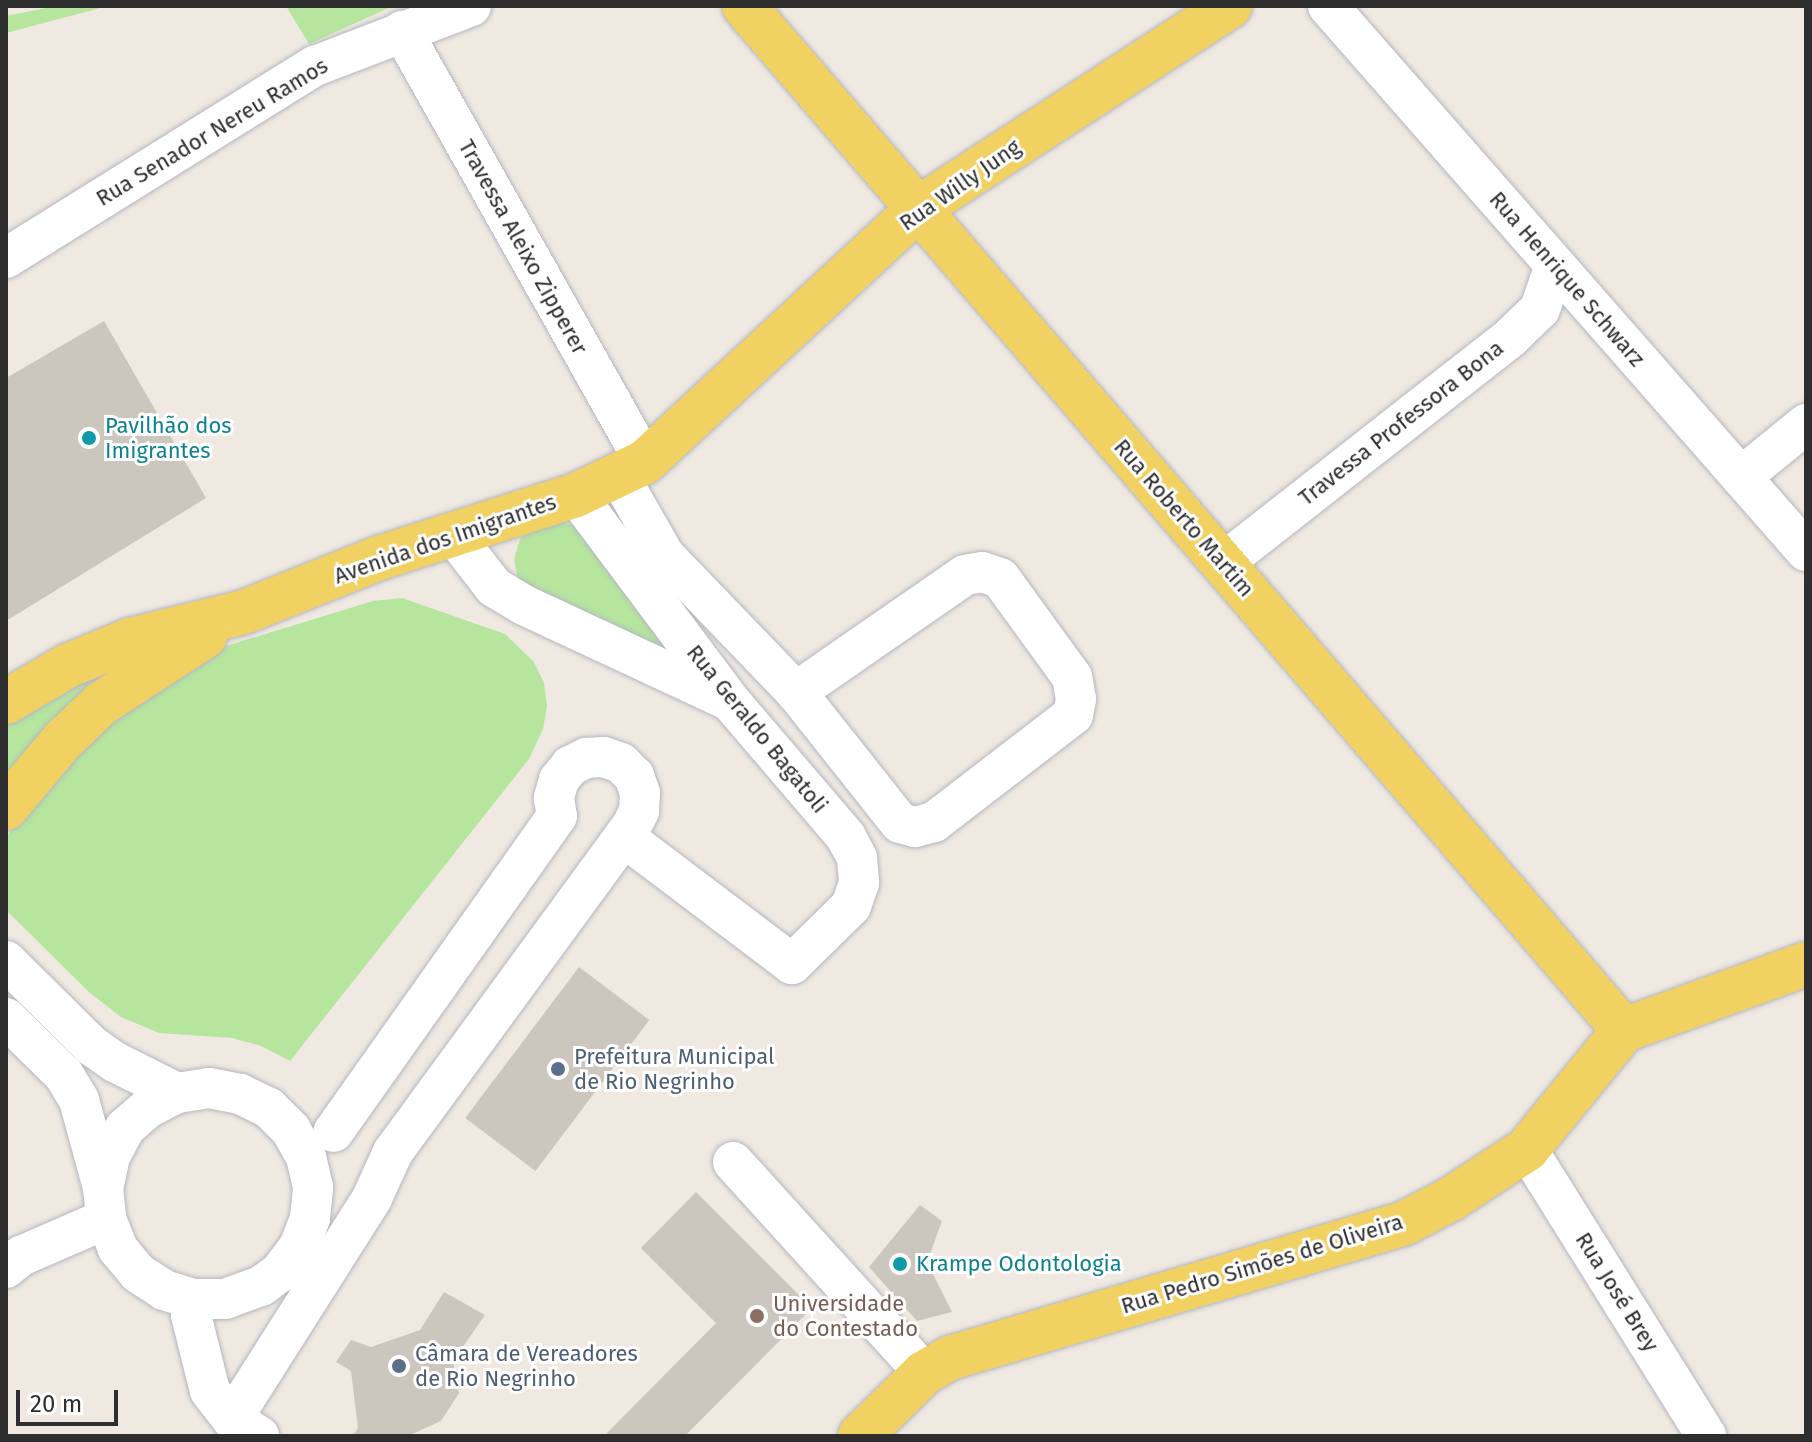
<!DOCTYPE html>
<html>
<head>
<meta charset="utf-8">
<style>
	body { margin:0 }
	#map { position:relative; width:1812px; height:1442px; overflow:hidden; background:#efe9e1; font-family:"Fira Sans",sans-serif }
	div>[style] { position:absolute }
	.green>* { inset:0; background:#b6e59e }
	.building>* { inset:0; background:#cbc7bf; transform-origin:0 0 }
	.roads { filter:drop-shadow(0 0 2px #b4b7c1) drop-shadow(0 0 2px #b4b7c1) }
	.minor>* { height:40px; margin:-20px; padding:0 20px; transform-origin:20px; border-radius:20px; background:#fff }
	.major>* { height:44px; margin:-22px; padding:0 22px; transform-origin:22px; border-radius:22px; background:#f2d163 }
	.dots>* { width:22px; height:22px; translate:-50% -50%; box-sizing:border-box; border:4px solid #fff; border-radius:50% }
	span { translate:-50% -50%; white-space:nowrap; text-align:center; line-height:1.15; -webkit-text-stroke:6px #fff; paint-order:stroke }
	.street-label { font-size:22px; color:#2e2e2e }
	.culture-label { font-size:22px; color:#0d838f }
	.left { translate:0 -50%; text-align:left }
	.service-label { font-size:22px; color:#4e5e75 }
	.education-label { font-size:22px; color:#785e54 }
	.frame { position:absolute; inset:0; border:8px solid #2e2e2e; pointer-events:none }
	.scale { position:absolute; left:16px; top:1390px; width:102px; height:36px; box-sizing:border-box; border:4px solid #2e2e2e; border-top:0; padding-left:10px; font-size:24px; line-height:28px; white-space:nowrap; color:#2e2e2e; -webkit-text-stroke:6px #fff; paint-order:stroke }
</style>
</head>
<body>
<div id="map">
	<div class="green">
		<div style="clip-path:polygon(56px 6px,108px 6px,6px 33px,6px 16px)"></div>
		<div style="clip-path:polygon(286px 6px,393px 6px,309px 44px)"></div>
		<div style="clip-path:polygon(556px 520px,576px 526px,694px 662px,518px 580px,514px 559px,520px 539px,536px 525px)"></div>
		<div style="clip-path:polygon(402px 598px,505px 634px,534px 662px,544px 683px,547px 706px,543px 729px,529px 759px,290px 1061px,261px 1046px,232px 1038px,159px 1033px,121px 1017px,90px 993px,6px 910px,6px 838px,49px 780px,103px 724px,213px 650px,373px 601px)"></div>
		<div style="clip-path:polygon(160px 638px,6px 780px,6px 713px)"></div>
	</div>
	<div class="building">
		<div style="clip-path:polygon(104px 321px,206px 498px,6px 621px,6px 378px)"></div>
		<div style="left:579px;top:967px;width:88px;height:189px;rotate:37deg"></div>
		<div style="clip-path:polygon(696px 1192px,812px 1308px,685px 1436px,604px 1436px,716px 1323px,641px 1248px)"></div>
		<div style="clip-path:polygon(920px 1205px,942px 1221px,927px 1262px,952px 1312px,917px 1321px,869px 1267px)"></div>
		<div style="clip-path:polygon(444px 1292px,485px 1315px,453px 1361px,459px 1393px,441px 1421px,408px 1436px,352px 1436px,358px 1428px,351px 1371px,336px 1362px,351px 1340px,371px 1347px,420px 1330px)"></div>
	</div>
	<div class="roads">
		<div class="minor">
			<div style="left:1328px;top:6px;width:725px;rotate:48.75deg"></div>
			<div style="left:402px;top:31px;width:495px;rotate:60.6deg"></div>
			<div style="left:6px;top:258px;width:364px;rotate:-31.9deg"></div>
			<div style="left:315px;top:66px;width:167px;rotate:-21deg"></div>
			<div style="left:619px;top:476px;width:91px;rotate:60.3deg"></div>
			<div style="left:664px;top:555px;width:190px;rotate:46.1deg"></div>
			<div style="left:796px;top:692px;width:167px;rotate:51.6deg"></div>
			<div style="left:900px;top:823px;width:16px;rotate:15deg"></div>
			<div style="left:915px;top:827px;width:20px;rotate:-15deg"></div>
			<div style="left:934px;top:822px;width:175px;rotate:-37.6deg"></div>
			<div style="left:1073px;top:715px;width:16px;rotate:-79deg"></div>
			<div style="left:1076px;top:699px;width:22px;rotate:-100deg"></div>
			<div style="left:1072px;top:677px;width:122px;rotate:-126deg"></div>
			<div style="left:1000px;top:578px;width:19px;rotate:-162deg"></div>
			<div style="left:982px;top:572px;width:17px;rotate:170deg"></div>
			<div style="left:965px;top:575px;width:206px;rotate:145.3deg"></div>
			<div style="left:1741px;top:477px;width:84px;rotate:-39.2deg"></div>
			<div style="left:576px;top:495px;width:257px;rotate:53.2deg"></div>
			<div style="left:730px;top:701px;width:179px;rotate:49.5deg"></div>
			<div style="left:846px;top:837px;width:24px;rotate:62deg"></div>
			<div style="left:857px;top:858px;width:25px;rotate:85deg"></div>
			<div style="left:859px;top:883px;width:24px;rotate:109deg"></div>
			<div style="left:851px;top:906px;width:83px;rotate:135.5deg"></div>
			<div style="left:792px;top:964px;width:211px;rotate:-142.9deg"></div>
			<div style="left:452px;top:533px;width:68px;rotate:52.1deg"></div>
			<div style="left:494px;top:587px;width:35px;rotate:31deg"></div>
			<div style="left:524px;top:605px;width:223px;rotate:25deg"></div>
			<div style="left:1223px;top:563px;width:366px;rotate:-38.1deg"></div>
			<div style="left:1511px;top:337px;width:40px;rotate:-44deg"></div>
			<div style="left:1540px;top:309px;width:46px;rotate:-71.2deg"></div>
			<div style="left:6px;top:961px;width:121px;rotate:44.7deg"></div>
			<div style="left:92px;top:1046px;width:28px;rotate:35deg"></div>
			<div style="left:115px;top:1062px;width:69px;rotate:26.6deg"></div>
			<div style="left:6px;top:1018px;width:81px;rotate:44.5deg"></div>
			<div style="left:64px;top:1075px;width:29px;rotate:59deg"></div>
			<div style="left:79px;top:1100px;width:91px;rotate:74.7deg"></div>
			<div style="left:103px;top:1188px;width:31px;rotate:84deg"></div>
			<div style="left:106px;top:1219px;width:32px;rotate:68deg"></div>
			<div style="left:118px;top:1249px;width:31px;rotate:50deg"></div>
			<div style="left:138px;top:1273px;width:31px;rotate:33deg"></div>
			<div style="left:164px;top:1290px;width:31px;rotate:17deg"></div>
			<div style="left:194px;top:1299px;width:31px"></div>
			<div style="left:225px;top:1299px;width:38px;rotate:-20deg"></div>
			<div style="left:261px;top:1286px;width:24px;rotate:-36deg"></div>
			<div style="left:280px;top:1272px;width:31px;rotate:-53deg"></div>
			<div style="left:299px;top:1247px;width:31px;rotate:-69deg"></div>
			<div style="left:310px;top:1218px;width:31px;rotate:-84deg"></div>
			<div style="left:313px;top:1187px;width:31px;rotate:-103deg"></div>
			<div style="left:306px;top:1157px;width:31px;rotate:-119deg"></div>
			<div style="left:291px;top:1130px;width:31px;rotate:-135deg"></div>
			<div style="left:269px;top:1108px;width:32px;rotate:-154deg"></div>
			<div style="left:240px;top:1094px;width:32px;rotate:-169deg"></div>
			<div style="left:209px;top:1088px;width:32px;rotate:171deg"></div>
			<div style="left:177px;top:1093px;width:31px;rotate:153deg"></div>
			<div style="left:149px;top:1107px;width:32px;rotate:139deg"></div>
			<div style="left:125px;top:1128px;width:32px;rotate:118deg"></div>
			<div style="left:110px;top:1156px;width:33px;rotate:102deg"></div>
			<div style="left:1527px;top:1149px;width:338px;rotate:58deg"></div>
			<div style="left:733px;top:1162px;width:285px;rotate:47.8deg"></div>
			<div style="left:6px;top:1268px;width:19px;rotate:-39deg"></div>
			<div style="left:21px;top:1256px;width:93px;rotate:-23.5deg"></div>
			<div style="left:194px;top:1299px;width:16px;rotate:101deg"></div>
			<div style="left:191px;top:1315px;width:78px;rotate:76deg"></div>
			<div style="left:210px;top:1391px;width:36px;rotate:52deg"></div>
			<div style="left:232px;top:1419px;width:32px;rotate:32deg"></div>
			<div style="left:232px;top:1419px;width:262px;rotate:-57.6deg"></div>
			<div style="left:372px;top:1198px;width:51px;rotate:-65.5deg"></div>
			<div style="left:393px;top:1152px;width:403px;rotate:-53.8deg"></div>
			<div style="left:631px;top:827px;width:18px;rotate:-63deg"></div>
			<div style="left:639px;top:811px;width:18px;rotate:-87deg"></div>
			<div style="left:640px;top:793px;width:18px;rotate:-109deg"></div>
			<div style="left:634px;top:776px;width:18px;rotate:-135deg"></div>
			<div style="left:621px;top:763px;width:18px;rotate:-161deg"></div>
			<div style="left:604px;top:757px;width:18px;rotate:177deg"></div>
			<div style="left:586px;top:758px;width:18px;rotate:153deg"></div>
			<div style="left:570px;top:766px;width:18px;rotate:128deg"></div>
			<div style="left:559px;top:780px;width:19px;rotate:106deg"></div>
			<div style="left:554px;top:798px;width:18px;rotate:81deg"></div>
			<div style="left:557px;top:816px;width:387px;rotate:125.3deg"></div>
		</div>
		<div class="major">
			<div style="left:744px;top:6px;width:1350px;rotate:49.33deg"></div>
			<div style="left:6px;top:702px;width:71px;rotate:-30.5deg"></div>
			<div style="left:67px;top:666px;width:68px;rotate:-22.4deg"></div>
			<div style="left:130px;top:640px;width:117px;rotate:-13.8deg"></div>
			<div style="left:244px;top:612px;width:145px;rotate:-21.8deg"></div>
			<div style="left:379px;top:558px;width:207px;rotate:-17.7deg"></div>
			<div style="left:576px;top:495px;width:76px;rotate:-25.6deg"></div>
			<div style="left:645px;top:462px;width:374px;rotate:-42.8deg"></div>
			<div style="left:919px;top:208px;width:371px;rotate:-33deg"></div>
			<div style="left:6px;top:808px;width:87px;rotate:-50.1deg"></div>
			<div style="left:62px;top:741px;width:55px;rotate:-43.5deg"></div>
			<div style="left:102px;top:703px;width:123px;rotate:-33deg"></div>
			<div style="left:860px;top:1436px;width:90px;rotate:-44.5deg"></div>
			<div style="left:924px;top:1373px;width:30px;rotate:-30deg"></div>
			<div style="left:950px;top:1358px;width:472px;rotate:-16.5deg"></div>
			<div style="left:1403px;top:1224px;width:54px;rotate:-27.5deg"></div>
			<div style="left:1451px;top:1199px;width:91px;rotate:-33.3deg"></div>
			<div style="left:1527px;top:1149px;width:154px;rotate:-50.8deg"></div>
			<div style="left:1624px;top:1030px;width:194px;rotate:-19.9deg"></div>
		</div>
	</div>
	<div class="dots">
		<div style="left:89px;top:438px;background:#0f9aa8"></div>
		<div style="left:558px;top:1069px;background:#5c6f8a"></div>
		<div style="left:900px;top:1264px;background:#0f9aa8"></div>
		<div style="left:757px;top:1316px;background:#8d6e63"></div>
		<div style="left:399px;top:1366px;background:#5c6f8a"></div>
	</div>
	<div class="street-label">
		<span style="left:212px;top:132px;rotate:-31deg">Rua Senador Nereu Ramos</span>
		<span style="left:960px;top:185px;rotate:-35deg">Rua Willy Jung</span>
		<span style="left:523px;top:247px;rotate:61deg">Travessa Aleixo Zipperer</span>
		<span style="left:1567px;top:279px;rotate:49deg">Rua Henrique Schwarz</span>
		<span style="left:1401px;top:423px;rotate:-38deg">Travessa Professora Bona</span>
		<span style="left:1184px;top:518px;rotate:49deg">Rua Roberto Martim</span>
		<span style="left:445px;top:539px;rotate:-19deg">Avenida dos Imigrantes</span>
		<span style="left:757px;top:729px;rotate:51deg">Rua Geraldo Bagatoli</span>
		<span style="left:1262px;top:1264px;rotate:-17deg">Rua Pedro Simões de Oliveira</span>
		<span style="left:1617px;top:1292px;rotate:58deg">Rua José Brey</span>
	</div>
	<div class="culture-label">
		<span class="left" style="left:105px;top:438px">Pavilhão dos<br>Imigrantes</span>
		<span class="left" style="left:916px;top:1264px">Krampe Odontologia</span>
	</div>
	<div class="service-label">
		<span class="left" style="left:574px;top:1069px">Prefeitura Municipal<br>de Rio Negrinho</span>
		<span class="left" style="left:415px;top:1366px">Câmara de Vereadores<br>de Rio Negrinho</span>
	</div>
	<div class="education-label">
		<span class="left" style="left:773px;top:1316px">Universidade<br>do Contestado</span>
	</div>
	<div class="frame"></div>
	<div class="scale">20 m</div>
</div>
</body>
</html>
